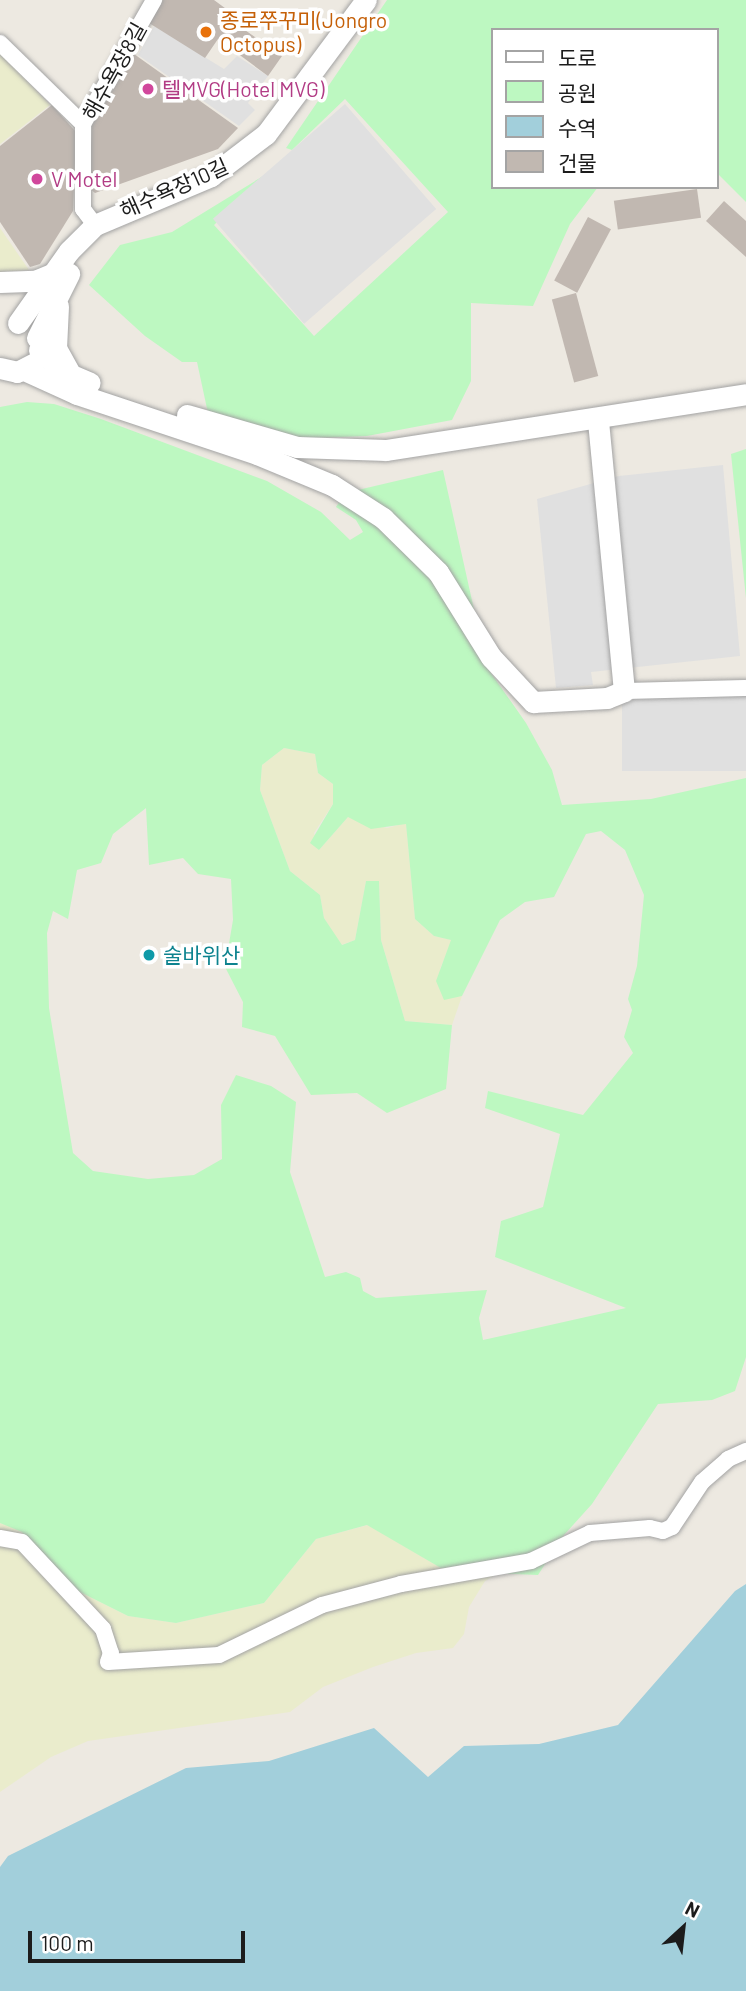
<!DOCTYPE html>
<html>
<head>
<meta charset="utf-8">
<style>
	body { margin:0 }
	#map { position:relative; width:746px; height:1991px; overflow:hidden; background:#ede9e1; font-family:Barlow,"Noto Sans KR",sans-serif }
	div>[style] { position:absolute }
	.farmland>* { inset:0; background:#eaeccc }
	.park>* { inset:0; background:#bdf8c1 }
	.parking>* { inset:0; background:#e0e0e0; transform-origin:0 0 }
	.water>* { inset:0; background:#a2cfdb }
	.building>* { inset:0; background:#c1b8b1; transform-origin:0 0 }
	.roads { filter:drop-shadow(0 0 2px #a3a3a3) drop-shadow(0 0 2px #a3a3a3) }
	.minor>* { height:16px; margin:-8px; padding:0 8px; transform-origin:8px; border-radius:8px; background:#fff }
	.tertiary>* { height:21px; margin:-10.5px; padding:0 10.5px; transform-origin:10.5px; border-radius:10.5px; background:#fff }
	.dots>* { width:19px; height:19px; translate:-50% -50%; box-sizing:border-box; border:4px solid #fff; border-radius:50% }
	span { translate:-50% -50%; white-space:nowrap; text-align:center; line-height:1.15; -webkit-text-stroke:7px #fff; paint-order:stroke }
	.food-label { font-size:21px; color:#c56008 }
	.left { translate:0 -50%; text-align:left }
	.street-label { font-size:21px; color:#1c1c1c }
	.hotel-label { font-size:21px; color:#b23c85 }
	.culture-label { font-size:21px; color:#0d838f }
	.legend { position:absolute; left:491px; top:28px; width:228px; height:161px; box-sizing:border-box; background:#fff; border:2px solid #a4a4a4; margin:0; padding:9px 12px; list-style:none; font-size:21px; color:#1c1c1c }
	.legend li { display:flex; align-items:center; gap:14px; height:35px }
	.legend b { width:35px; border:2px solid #a4a4a4 }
	.north { position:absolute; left:648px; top:1893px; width:70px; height:70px; -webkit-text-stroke:5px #fff; paint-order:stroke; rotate:27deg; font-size:19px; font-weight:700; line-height:28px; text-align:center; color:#1c1c1c }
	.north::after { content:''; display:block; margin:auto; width:24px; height:32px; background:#1c1c1c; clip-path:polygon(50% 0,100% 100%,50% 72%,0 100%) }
	.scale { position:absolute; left:28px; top:1931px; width:217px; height:32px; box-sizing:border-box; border:4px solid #1c1c1c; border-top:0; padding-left:9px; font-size:21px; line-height:24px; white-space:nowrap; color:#1c1c1c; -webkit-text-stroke:5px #fff; paint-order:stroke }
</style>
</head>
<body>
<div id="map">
	<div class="farmland">
		<div style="clip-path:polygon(0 53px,50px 105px,0 144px)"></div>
		<div style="clip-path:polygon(0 228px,29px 270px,0 272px)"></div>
		<div style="clip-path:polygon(284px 748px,315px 754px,318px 773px,333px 784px,333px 804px,314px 833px,319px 850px,348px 817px,387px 828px,406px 823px,415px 919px,434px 936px,452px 940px,440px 969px,444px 999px,462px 996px,452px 1025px,405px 1021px,381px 940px,379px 881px,366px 881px,355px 940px,341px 945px,324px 918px,320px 895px,290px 871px,260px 790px,262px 765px)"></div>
		<div style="clip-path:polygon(0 1523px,22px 1531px,68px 1586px,128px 1616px,176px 1623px,264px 1603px,316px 1539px,368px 1525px,446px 1571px,499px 1573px,485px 1581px,469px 1607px,464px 1634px,453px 1648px,416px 1653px,373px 1667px,323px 1687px,290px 1712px,88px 1741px,51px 1757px,0 1792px)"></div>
	</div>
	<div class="park">
		<div style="clip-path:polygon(387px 0,746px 0,746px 202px,716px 172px,716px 30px,492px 30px,492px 187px,598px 187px,570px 224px,533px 306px,471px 303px,471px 381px,452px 420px,367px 436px,313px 438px,261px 435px,209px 418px,197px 362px,182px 362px,145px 336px,89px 285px,120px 245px,172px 232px,268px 173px,214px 225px,314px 336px,448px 212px,345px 99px,292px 150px,286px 148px)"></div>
		<div style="clip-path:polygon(evenodd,27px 402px,54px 404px,101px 419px,267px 481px,321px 512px,350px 540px,363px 532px,356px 520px,336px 507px,345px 493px,443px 470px,477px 623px,465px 636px,526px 723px,552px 770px,562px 805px,651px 799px,746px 778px,746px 1357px,735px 1391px,712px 1400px,658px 1404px,592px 1504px,564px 1535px,538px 1575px,446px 1571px,367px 1525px,316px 1539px,264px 1603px,176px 1623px,128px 1616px,68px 1586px,22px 1532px,0 1523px,0 407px,27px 402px,284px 748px,315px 754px,318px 773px,333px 784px,333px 804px,310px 843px,319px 850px,348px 817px,371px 829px,406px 824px,415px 919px,434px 936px,451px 940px,436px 981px,444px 1000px,462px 996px,500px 920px,525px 902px,554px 897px,586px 834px,601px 831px,625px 850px,644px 895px,637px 966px,628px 999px,632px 1010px,624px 1037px,633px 1053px,583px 1115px,488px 1091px,485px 1108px,560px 1134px,543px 1207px,501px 1221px,495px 1257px,626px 1308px,483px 1340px,479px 1318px,487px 1290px,376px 1298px,363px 1291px,360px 1278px,346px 1272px,325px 1277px,290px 1172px,296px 1102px,271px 1086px,236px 1075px,221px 1105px,222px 1159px,194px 1175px,148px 1179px,93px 1171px,73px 1153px,49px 1008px,47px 933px,53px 911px,68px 919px,77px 870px,101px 863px,113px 834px,146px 808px,149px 865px,183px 858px,198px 874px,231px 879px,233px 920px,225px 967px,243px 1002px,242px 1027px,275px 1036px,311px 1095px,357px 1093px,387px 1113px,446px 1089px,452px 1025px,405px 1021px,381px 940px,379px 881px,366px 881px,355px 940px,342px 945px,324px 918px,320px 895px,290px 871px,260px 790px,262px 765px,284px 748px)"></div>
		<div style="clip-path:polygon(746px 449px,746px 598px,731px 454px)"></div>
	</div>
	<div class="parking">
		<div style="clip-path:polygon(154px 26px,224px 69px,237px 56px,268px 76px,248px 103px,255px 110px,239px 126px,138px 55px)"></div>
		<div style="left:345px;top:104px;width:139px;height:175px;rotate:49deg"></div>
		<div style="clip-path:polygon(723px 465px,740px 656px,591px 672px,593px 685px,556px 688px,537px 499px,619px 476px)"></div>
		<div style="left:746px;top:687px;width:84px;height:124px;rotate:90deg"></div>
	</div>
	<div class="water">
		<div style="clip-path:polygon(746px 1584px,746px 1991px,0 1991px,0 1867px,8px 1856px,186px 1768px,269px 1761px,374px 1728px,428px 1777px,464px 1746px,539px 1744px,618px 1725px,735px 1591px)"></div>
	</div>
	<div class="building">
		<div style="clip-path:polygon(163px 0,214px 0,233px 14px,229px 19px,282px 56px,268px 76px,218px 39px,205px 58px,149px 23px)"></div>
		<div style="clip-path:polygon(134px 54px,238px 128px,218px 149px,95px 193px,89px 188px,92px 125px)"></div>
		<div style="clip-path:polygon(52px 105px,76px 132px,73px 211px,40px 264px,30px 267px,0 222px,0 146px)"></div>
		<div style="left:697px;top:189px;width:29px;height:84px;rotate:82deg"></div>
		<div style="clip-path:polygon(724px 201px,746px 221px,746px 257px,706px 221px)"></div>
		<div style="left:588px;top:217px;width:26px;height:72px;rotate:28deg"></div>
		<div style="left:576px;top:293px;width:86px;height:25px;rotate:75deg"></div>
	</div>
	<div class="roads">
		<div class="minor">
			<div style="left:0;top:43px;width:116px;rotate:44.3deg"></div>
			<div style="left:95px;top:225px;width:20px;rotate:-127deg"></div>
			<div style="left:83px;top:209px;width:85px;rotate:-90deg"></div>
			<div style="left:83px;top:124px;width:143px;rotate:-60.2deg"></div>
			<div style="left:624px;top:691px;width:122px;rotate:-1.4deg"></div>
			<div style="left:0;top:1538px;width:22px;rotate:10deg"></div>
			<div style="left:22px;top:1542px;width:119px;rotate:47deg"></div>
			<div style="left:103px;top:1629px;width:25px;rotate:72deg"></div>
			<div style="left:111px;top:1653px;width:9px;rotate:108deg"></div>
			<div style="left:108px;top:1662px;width:111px;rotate:-3.6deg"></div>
			<div style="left:219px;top:1655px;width:114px;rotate:-25.9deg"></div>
			<div style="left:322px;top:1605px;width:82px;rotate:-14.9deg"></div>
			<div style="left:401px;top:1584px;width:132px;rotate:-10deg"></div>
			<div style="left:531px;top:1561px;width:65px;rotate:-25.4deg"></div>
			<div style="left:590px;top:1533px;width:60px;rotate:-4.8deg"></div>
			<div style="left:650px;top:1528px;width:13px;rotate:13deg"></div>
			<div style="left:663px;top:1531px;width:10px;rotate:-24deg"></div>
			<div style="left:672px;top:1527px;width:54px;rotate:-56.3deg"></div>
			<div style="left:702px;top:1482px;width:35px;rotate:-41deg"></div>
			<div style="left:728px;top:1459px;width:20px;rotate:-24deg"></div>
		</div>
		<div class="tertiary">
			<div style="left:0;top:282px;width:35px;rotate:-2deg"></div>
			<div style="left:35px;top:281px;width:21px;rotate:-23deg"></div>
			<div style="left:58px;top:306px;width:42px;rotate:92.7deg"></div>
			<div style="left:56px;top:348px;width:26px;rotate:61deg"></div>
			<div style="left:18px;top:323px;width:88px;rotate:-54.7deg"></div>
			<div style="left:69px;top:251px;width:37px;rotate:-45deg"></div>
			<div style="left:95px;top:225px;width:126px;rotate:-22.9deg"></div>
			<div style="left:211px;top:176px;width:69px;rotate:-37.4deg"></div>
			<div style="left:266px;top:134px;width:167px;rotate:-53.3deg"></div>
			<div style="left:37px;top:338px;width:72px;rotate:-63.4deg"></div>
			<div style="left:39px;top:350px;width:31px;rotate:42deg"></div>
			<div style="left:62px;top:371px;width:30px;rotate:23deg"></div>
			<div style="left:0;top:368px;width:17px;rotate:13deg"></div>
			<div style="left:17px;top:372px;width:18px;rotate:-27deg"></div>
			<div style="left:24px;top:370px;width:58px;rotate:24.4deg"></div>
			<div style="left:77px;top:394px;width:190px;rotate:18.4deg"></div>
			<div style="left:257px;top:454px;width:81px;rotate:22.5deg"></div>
			<div style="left:332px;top:485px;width:61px;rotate:32.9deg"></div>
			<div style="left:383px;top:518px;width:77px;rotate:44.5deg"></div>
			<div style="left:438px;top:572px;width:100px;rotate:58.1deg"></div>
			<div style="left:491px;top:657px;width:62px;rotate:47deg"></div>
			<div style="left:533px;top:702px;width:74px;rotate:-3.1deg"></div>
			<div style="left:607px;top:698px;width:18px;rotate:-22deg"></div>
			<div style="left:624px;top:691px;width:273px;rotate:-95.5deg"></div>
			<div style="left:187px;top:415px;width:115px;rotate:16.2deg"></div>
			<div style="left:297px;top:447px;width:89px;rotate:1.9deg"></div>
			<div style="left:386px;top:450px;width:364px;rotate:-8.8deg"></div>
		</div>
	</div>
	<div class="dots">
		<div style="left:206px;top:32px;background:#e8710a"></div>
		<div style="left:148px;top:89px;background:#d1479c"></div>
		<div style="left:37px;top:179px;background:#d1479c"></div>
		<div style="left:149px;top:955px;background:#0f9aa8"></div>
	</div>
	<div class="food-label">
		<span class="left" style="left:220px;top:32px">종로쭈꾸미(Jongro<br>Octopus)</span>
	</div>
	<div class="street-label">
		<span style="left:114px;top:71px;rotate:-61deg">해수욕장8길</span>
		<span style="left:174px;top:188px;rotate:-24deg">해수욕장10길</span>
	</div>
	<div class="hotel-label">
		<span class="left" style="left:162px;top:89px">텔MVG(Hotel MVG)</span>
		<span class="left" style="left:51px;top:179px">V Motel</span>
	</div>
	<div class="culture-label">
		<span class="left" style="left:163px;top:955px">술바위산</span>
	</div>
	<ul class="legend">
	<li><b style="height:9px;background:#fff"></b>도로</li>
	<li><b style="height:19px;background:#bdf8c1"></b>공원</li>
	<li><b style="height:19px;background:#a2cfdb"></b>수역</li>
	<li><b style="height:19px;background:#c1b8b1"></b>건물</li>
	</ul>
	<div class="north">N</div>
	<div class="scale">100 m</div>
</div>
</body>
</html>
